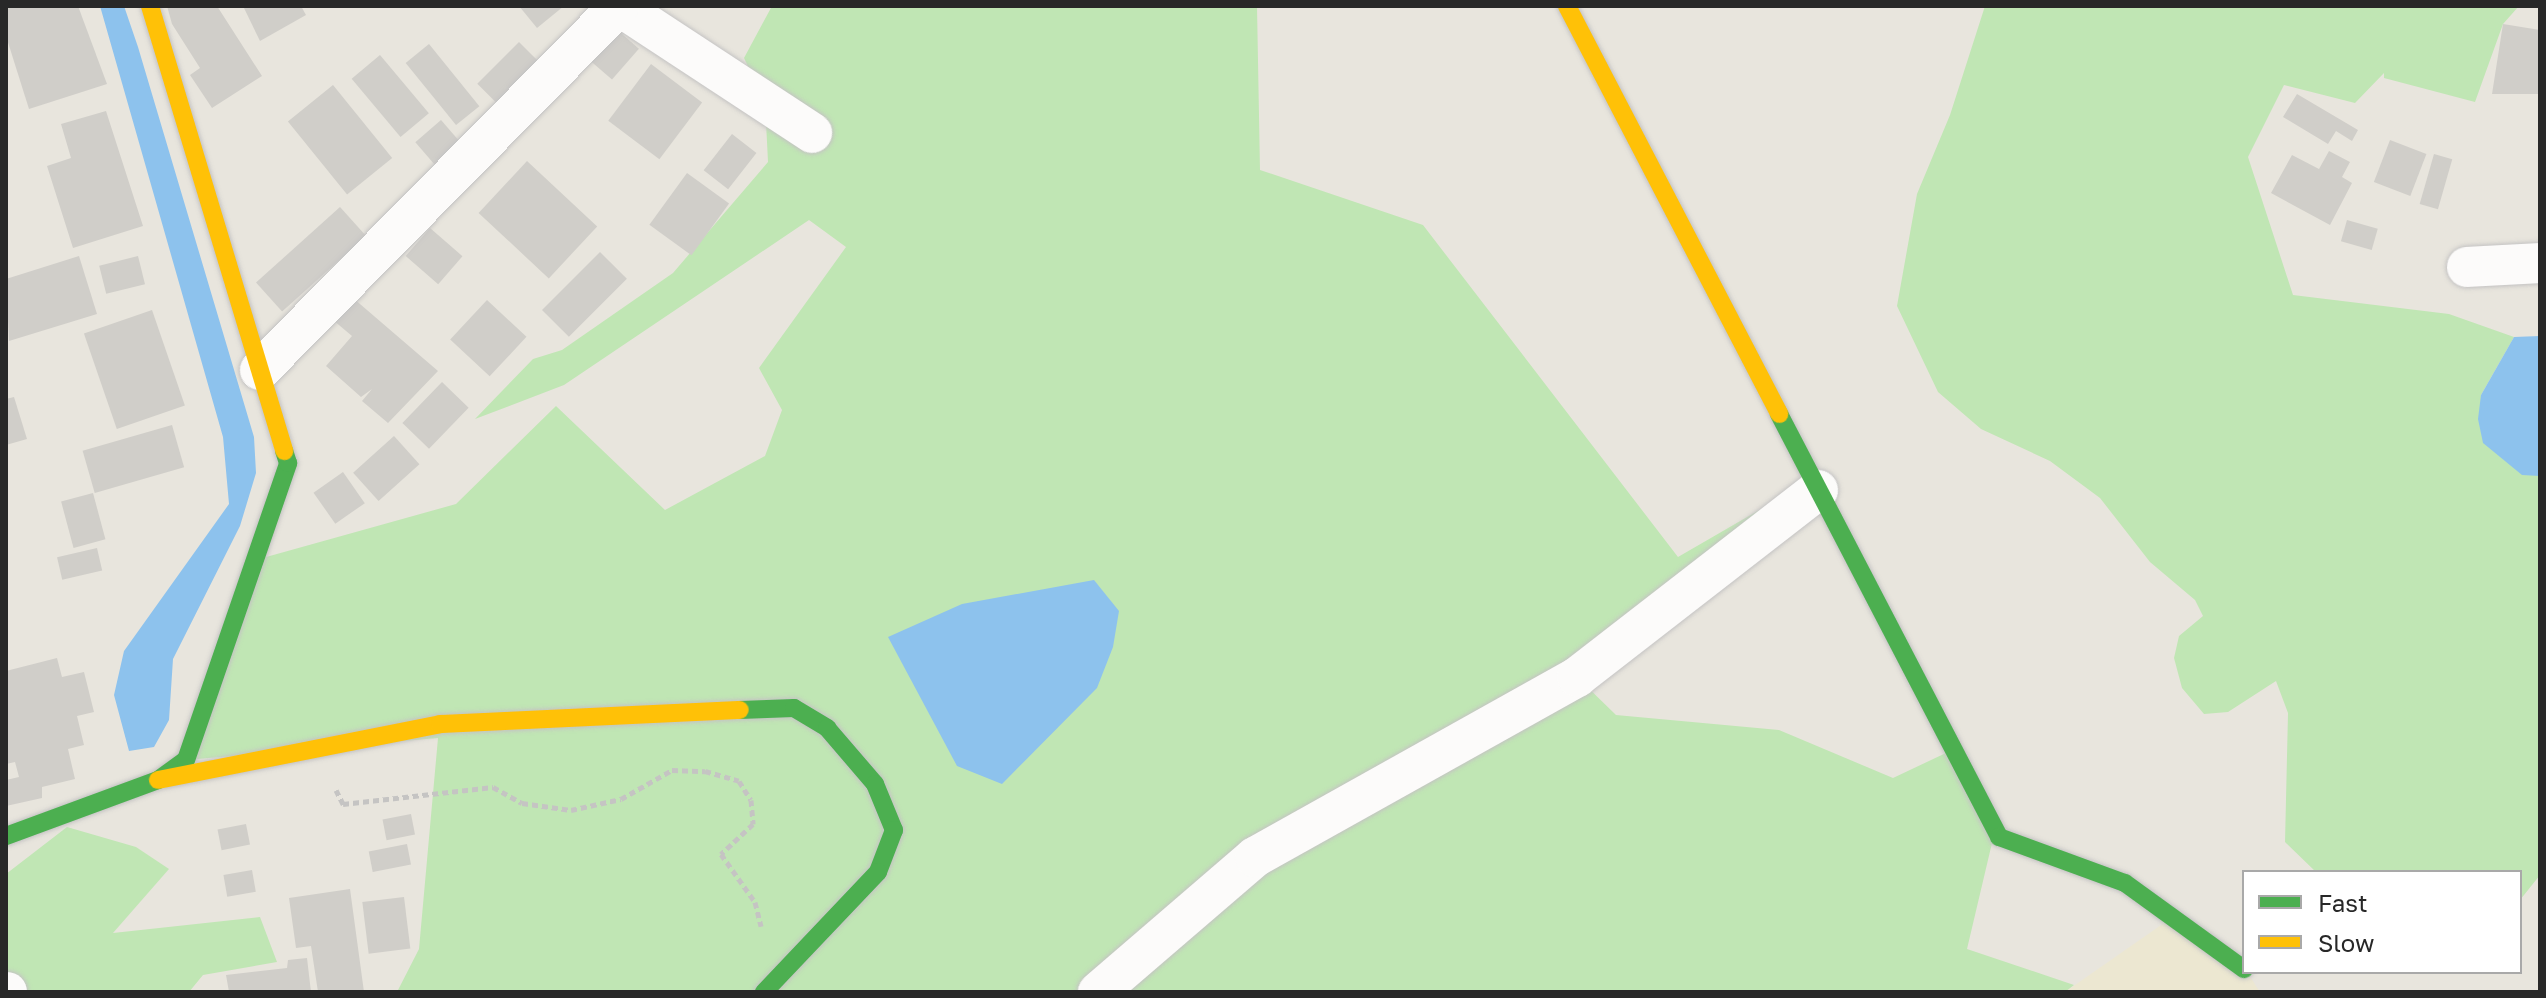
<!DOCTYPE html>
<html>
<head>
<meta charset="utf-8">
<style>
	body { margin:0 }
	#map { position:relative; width:2546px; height:998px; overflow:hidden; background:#e8e5dd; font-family:"Golos Text",sans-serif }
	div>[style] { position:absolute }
	.education>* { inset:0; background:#ece7d1 }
	.green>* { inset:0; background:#c0e6b4 }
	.water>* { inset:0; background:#8dc2ed }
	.building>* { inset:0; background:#d0cec9; transform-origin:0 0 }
	.path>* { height:5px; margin-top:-2.5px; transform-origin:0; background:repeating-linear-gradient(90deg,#c5c4c3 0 6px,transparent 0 10px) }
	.roads { filter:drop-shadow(0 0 2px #c4c3c3) drop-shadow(0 0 2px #c4c3c3) }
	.street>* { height:40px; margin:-20px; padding:0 20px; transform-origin:20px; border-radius:20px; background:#fcfbfa }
	.fast>* { height:18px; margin:-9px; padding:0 9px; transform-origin:9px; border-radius:9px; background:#4caf50 }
	.slow>* { height:18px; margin:-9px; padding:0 9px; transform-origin:9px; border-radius:9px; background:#ffc107 }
	span { translate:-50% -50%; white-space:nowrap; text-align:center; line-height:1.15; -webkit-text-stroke:6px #fff; paint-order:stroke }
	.frame { position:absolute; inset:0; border:8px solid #282828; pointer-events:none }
	.legend { position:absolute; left:2242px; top:870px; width:280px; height:104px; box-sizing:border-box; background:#fff; border:2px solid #a9a9a9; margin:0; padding:10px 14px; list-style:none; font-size:24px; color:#282828 }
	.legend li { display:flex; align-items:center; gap:16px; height:40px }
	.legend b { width:40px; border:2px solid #a9a9a9 }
</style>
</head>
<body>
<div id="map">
	<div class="education">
		<div style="clip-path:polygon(2164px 923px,2247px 972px,2260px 992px,2065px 992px)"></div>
	</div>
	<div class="green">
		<div style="clip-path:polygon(772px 6px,1257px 6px,1260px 170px,1423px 225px,1678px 557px,1806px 483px,1577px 677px,1616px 715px,1779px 730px,1893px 778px,1948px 752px,1992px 843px,1967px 949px,2074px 985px,2065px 992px,397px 992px,419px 949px,438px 738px,186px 760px,259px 559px,456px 504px,556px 406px,665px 510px,765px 456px,782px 410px,759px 368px,846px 247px,809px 220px,564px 385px,475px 419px,533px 359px,562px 350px,673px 273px,768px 162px,765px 102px,744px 58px)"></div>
		<div style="clip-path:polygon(1985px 6px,2519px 6px,2503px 24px,2475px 102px,2384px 78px,2384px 73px,2355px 103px,2284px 85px,2248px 157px,2293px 295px,2449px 314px,2514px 337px,2481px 395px,2540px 474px,2540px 875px,2520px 900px,2520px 872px,2316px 872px,2285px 842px,2288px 713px,2276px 681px,2228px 712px,2204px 714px,2182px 688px,2174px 658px,2179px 636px,2203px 616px,2195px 600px,2150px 562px,2100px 498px,2050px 461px,1981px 429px,1938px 392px,1897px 306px,1917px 194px,1950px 115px)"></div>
		<div style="clip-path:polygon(67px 827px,136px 847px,169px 869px,113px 933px,260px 917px,277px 962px,203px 975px,189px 992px,6px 992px,6px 874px)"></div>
	</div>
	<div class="water">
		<div style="clip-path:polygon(100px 6px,124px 6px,138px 47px,254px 437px,256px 473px,240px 526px,173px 659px,169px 720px,154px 747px,129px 751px,114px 695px,124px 651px,229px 504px,223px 437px)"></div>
		<div style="clip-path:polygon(2540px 336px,2540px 476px,2522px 475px,2483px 443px,2478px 419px,2481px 395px,2514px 337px)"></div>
		<div style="clip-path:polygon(1094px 580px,1119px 611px,1113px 647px,1097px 688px,1002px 784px,957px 766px,888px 637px,962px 604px)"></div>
	</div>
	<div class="building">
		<div style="clip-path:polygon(6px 6px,78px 6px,107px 84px,29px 109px,6px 36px)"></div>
		<div style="clip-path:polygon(167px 6px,217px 6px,262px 76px,212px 108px,190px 75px,200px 68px,172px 24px)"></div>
		<div style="clip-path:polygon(243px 6px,301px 6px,306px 15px,260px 41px)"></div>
		<div style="clip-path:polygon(519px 6px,564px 6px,537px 28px)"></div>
		<div style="clip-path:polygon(2503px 24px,2540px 30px,2540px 94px,2492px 94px)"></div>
		<div style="left:614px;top:27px;width:33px;height:41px;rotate:41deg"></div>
		<div style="left:519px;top:42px;width:28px;height:59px;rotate:45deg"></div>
		<div style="left:429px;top:44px;width:80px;height:30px;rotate:51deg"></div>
		<div style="left:380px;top:55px;width:76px;height:37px;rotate:50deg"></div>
		<div style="left:651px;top:64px;width:64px;height:71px;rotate:37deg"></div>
		<div style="left:333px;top:85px;width:94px;height:58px;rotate:51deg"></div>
		<div style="clip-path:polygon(2297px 94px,2358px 130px,2352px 141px,2336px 131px,2328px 144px,2283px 117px)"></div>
		<div style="clip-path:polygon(106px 111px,143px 226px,73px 248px,47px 166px,71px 158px,61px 124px)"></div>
		<div style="left:441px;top:120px;width:32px;height:34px;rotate:49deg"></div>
		<div style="left:732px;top:134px;width:31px;height:46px;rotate:38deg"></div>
		<div style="left:2390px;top:140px;width:39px;height:45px;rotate:21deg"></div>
		<div style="clip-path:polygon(2329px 151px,2350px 162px,2342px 177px,2352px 183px,2330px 225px,2271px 193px,2292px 155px,2319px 169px)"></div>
		<div style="left:2434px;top:154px;width:19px;height:52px;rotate:16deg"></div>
		<div style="left:527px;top:161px;width:96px;height:71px;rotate:43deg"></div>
		<div style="left:687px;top:173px;width:52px;height:64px;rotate:36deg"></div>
		<div style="left:340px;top:207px;width:39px;height:113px;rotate:48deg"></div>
		<div style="left:2347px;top:220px;width:32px;height:22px;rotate:16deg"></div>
		<div style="left:430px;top:228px;width:43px;height:37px;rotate:41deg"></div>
		<div style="left:600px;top:252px;width:38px;height:82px;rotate:45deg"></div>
		<div style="clip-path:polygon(79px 256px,97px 314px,9px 341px,6px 279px)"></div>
		<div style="left:138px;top:256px;width:29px;height:40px;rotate:76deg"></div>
		<div style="clip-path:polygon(353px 298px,438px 371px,388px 423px,362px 401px,372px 389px,361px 397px,326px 366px,352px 336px,333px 320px)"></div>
		<div style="left:487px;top:300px;width:54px;height:54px;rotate:43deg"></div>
		<div style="left:152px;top:310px;width:101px;height:72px;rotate:71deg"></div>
		<div style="left:442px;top:382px;width:37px;height:57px;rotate:44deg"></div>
		<div style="clip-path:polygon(14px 397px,27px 439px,6px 445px,6px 399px)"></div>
		<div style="left:172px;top:425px;width:44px;height:93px;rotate:74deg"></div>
		<div style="left:394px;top:436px;width:38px;height:55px;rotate:48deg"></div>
		<div style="left:343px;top:472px;width:38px;height:36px;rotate:55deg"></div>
		<div style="left:93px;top:493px;width:48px;height:33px;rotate:75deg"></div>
		<div style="left:97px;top:548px;width:23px;height:41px;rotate:77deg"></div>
		<div style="clip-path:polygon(57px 658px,62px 677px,84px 672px,94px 712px,77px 716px,84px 745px,68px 749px,75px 779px,42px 787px,42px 798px,6px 806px,6px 780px,19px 777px,15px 762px,6px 764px,6px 671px)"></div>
		<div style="left:411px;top:814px;width:21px;height:29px;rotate:79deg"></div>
		<div style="left:246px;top:824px;width:21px;height:29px;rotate:79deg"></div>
		<div style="left:407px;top:844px;width:21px;height:39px;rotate:79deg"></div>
		<div style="left:252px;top:870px;width:22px;height:29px;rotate:80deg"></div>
		<div style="clip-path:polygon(350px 889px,364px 992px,318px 992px,311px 946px,296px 948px,289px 898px)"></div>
		<div style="left:404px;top:897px;width:52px;height:42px;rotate:83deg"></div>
		<div style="clip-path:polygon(307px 958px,311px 992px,229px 992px,226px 975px,287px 968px,288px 960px)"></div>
	</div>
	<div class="path">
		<div style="left:336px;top:790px;width:16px;rotate:63deg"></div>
		<div style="left:343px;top:804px;width:151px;rotate:-6.5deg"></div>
		<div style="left:493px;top:787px;width:33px;rotate:29deg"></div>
		<div style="left:522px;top:803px;width:49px;rotate:8.1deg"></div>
		<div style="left:571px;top:810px;width:51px;rotate:-12.4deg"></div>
		<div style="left:621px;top:799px;width:59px;rotate:-29.6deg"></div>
		<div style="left:672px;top:770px;width:33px;rotate:2deg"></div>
		<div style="left:705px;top:771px;width:35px;rotate:16deg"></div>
		<div style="left:739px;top:781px;width:22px;rotate:58deg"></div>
		<div style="left:751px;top:800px;width:24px;rotate:85deg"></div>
		<div style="left:753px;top:824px;width:44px;rotate:136.8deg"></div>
		<div style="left:721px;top:854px;width:59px;rotate:54.7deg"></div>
		<div style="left:755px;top:902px;width:25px;rotate:76deg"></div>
	</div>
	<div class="roads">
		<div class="street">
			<div style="left:619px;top:6px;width:231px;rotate:33.3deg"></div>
			<div style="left:2467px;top:267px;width:73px;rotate:-3.1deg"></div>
			<div style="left:260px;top:370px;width:511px;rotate:-45.4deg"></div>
			<div style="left:6px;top:992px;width:1px"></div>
			<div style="left:1098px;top:992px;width:207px;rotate:-40.7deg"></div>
			<div style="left:1255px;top:857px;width:369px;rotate:-29.2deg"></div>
			<div style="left:1577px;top:677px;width:305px;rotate:-37.8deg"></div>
		</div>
		<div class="fast">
			<div style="left:1779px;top:414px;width:477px;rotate:62.5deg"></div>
			<div style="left:1999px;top:837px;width:134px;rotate:20.1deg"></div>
			<div style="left:2125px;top:883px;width:147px;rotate:35.9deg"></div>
			<div style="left:740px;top:710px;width:54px;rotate:-2.1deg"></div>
			<div style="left:794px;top:708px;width:39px;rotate:31deg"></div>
			<div style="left:827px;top:728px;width:74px;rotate:49.4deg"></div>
			<div style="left:875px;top:784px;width:50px;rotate:67.6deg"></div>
			<div style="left:894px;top:830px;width:45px;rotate:110.9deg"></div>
			<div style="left:878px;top:872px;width:166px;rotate:133.5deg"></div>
			<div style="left:6px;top:836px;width:162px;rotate:-20.2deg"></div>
			<div style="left:158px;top:780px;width:34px;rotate:-36deg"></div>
			<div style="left:186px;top:760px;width:314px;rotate:-71deg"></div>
			<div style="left:288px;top:463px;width:13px;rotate:-108deg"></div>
		</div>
		<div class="slow">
			<div style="left:150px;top:6px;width:465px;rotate:73.2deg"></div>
			<div style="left:1567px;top:6px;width:460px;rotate:62.5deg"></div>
			<div style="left:158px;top:780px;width:288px;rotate:-11.2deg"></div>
			<div style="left:440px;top:724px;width:300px;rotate:-2.7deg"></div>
		</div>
	</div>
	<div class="frame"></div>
	<ul class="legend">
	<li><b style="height:10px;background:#4caf50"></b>Fast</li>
	<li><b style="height:10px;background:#ffc107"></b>Slow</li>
	</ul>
</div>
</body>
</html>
